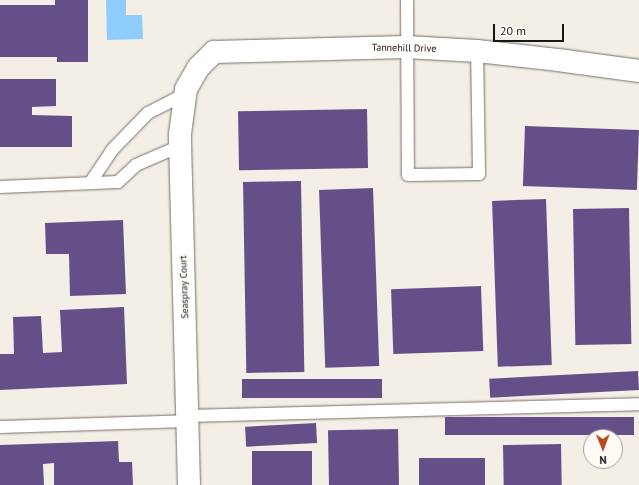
<!DOCTYPE html>
<html>
<head>
<meta charset="utf-8">
<style>
	body { margin:0 }
	#map { position:relative; width:639px; height:485px; overflow:hidden; background:#f3eee6; font-family:"PT Sans",sans-serif }
	div>[style] { position:absolute }
	.water>* { inset:0; background:#8fcdff }
	.building>* { inset:0; background:#654f89; transform-origin:0 0 }
	.roads { filter:drop-shadow(0 0 1px #757069) drop-shadow(0 0 1px #757069) }
	.service>* { height:12px; margin:-6px; padding:0 6px; transform-origin:6px; border-radius:6px; background:#fff }
	.minor>* { height:22px; margin:-11px; padding:0 11px; transform-origin:11px; border-radius:11px; background:#fff }
	span { translate:-50% -50%; white-space:nowrap; text-align:center; line-height:1.15; -webkit-text-stroke:4px #fefbf7; paint-order:stroke }
	.street-label { font-size:10px; color:#181613 }
	.north { position:absolute; left:583px; top:429px; width:40px; height:40px; box-sizing:border-box; background:#fefbf7; border:1px solid #a29f9c; border-radius:50%; rotate:179deg; font-size:11px; font-weight:700; line-height:16px; text-align:center; color:#181613 }
	.north::after { content:''; display:block; margin:auto; width:14px; height:18px; background:#b24a26; clip-path:polygon(50% 0,100% 100%,50% 72%,0 100%) }
	.scale { position:absolute; left:493px; top:24px; width:71px; height:18px; box-sizing:border-box; border:2px solid #181613; border-top:0; padding-left:5px; font-size:12px; line-height:14px; white-space:nowrap; color:#181613; -webkit-text-stroke:3px #fefbf7; paint-order:stroke }
</style>
</head>
<body>
<div id="map">
	<div class="water">
		<div style="clip-path:polygon(106px 0,126px 0,126px 15px,142px 15px,143px 39px,107px 40px)"></div>
	</div>
	<div class="building">
		<div style="clip-path:polygon(55px 0,88px 0,88px 62px,57px 62px,57px 57px,0 57px,0 5px,55px 5px)"></div>
		<div style="clip-path:polygon(0 79px,56px 79px,56px 106px,32px 107px,32px 115px,72px 116px,72px 147px,0 147px)"></div>
		<div style="left:367px;top:109px;width:59px;height:129px;rotate:89deg"></div>
		<div style="left:525px;top:126px;width:114px;height:60px;rotate:2deg"></div>
		<div style="left:301px;top:181px;width:191px;height:58px;rotate:89deg"></div>
		<div style="left:373px;top:188px;width:178px;height:54px;rotate:88deg"></div>
		<div style="left:546px;top:199px;width:166px;height:54px;rotate:88deg"></div>
		<div style="left:629px;top:208px;width:136px;height:56px;rotate:89deg"></div>
		<div style="clip-path:polygon(123px 220px,126px 294px,70px 296px,69px 254px,46px 254px,45px 223px)"></div>
		<div style="left:481px;top:286px;width:65px;height:90px;rotate:88deg"></div>
		<div style="clip-path:polygon(124px 307px,127px 384px,0 390px,0 354px,14px 354px,13px 317px,41px 316px,43px 353px,62px 352px,60px 310px)"></div>
		<div style="left:638px;top:371px;width:19px;height:149px;rotate:87deg"></div>
		<div style="left:382px;top:379px;width:19px;height:140px;rotate:90deg"></div>
		<div style="left:634px;top:417px;width:18px;height:189px;rotate:90deg"></div>
		<div style="left:316px;top:423px;width:20px;height:71px;rotate:87deg"></div>
		<div style="left:398px;top:429px;width:56px;height:70px;rotate:89deg"></div>
		<div style="clip-path:polygon(118px 441px,119px 462px,132px 462px,133px 485px,54px 485px,54px 463px,43px 464px,44px 485px,0 485px,0 445px)"></div>
		<div style="left:561px;top:444px;width:41px;height:58px;rotate:89deg"></div>
		<div style="left:312px;top:451px;width:34px;height:60px;rotate:90deg"></div>
		<div style="left:485px;top:458px;width:27px;height:66px;rotate:90deg"></div>
	</div>
	<div class="roads">
		<div class="service">
			<div style="left:407px;top:0;width:175px;rotate:89.7deg"></div>
			<div style="left:408px;top:175px;width:71px;rotate:-0.8deg"></div>
			<div style="left:479px;top:174px;width:123px;rotate:-90.9deg"></div>
			<div style="left:90px;top:183px;width:40px;rotate:-56deg"></div>
			<div style="left:112px;top:150px;width:52px;rotate:-45.8deg"></div>
			<div style="left:148px;top:113px;width:42px;rotate:-27.2deg"></div>
			<div style="left:0;top:187px;width:118px;rotate:-2.4deg"></div>
			<div style="left:118px;top:182px;width:25px;rotate:-43deg"></div>
			<div style="left:136px;top:165px;width:48px;rotate:-23.4deg"></div>
			<div style="left:187px;top:416px;width:452px;rotate:-1.5deg"></div>
			<div style="left:0;top:427px;width:187px;rotate:-1.8deg"></div>
		</div>
		<div class="minor">
			<div style="left:189px;top:485px;width:351px;rotate:-91.5deg"></div>
			<div style="left:180px;top:134px;width:45px;rotate:-82.4deg"></div>
			<div style="left:186px;top:89px;width:24px;rotate:-60deg"></div>
			<div style="left:198px;top:68px;width:23px;rotate:-45deg"></div>
			<div style="left:214px;top:52px;width:192px;rotate:-1.5deg"></div>
			<div style="left:406px;top:47px;width:71px;rotate:3.2deg"></div>
			<div style="left:477px;top:51px;width:81px;rotate:6.3deg"></div>
			<div style="left:558px;top:60px;width:82px;rotate:7.7deg"></div>
		</div>
	</div>
	<div class="street-label">
		<span style="left:404px;top:48px;rotate:1deg">Tannehill Drive</span>
		<span style="left:184px;top:287px;rotate:-92deg">Seaspray Court</span>
	</div>
	<div class="north">N</div>
	<div class="scale">20 m</div>
</div>
</body>
</html>
